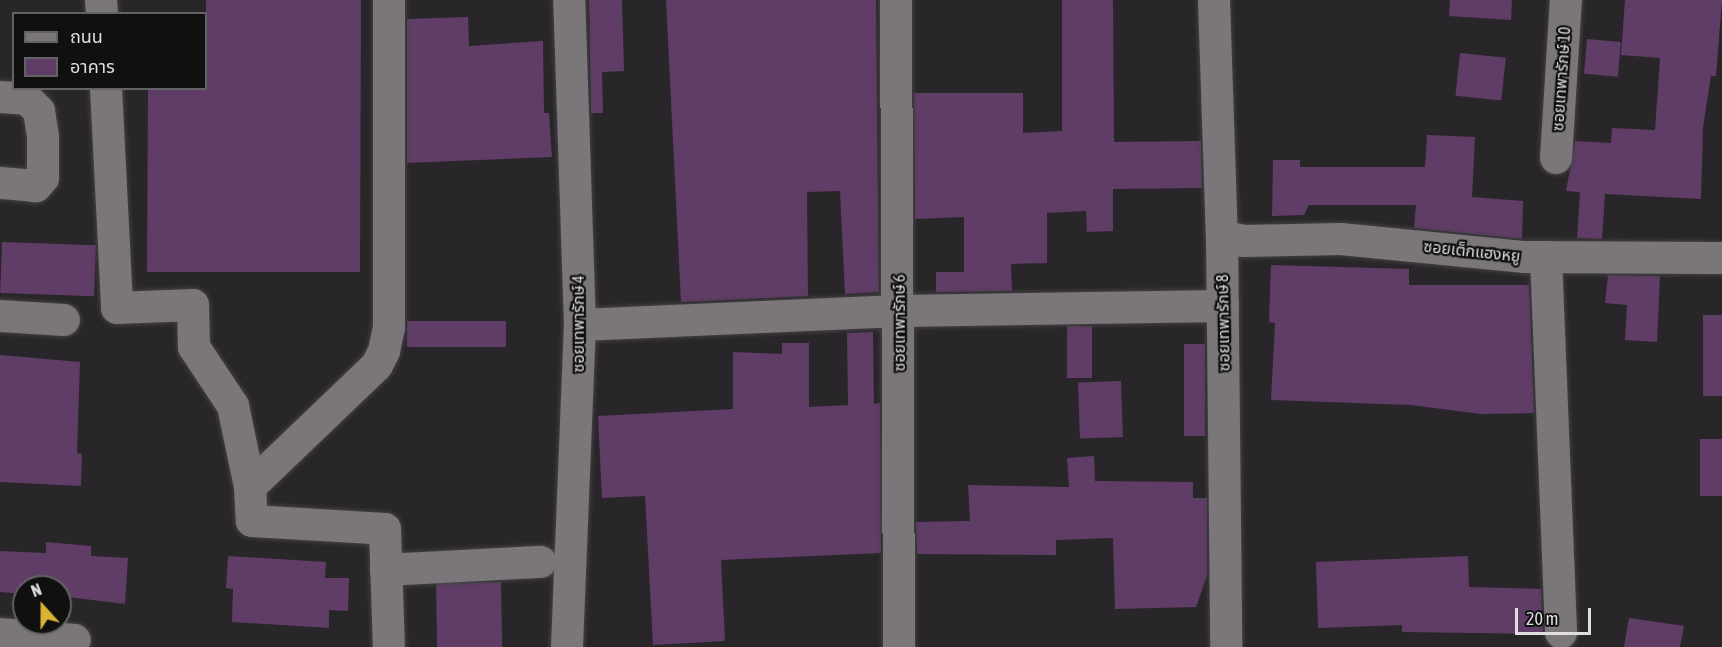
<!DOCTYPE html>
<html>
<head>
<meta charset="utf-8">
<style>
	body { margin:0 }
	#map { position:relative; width:1722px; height:647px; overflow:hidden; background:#29262a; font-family:"Asap Condensed","Noto Sans Thai",sans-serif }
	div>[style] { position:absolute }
	.building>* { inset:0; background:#603d66; transform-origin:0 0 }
	.roads { filter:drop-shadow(0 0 2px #434143) drop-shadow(0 0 2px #434143) }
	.minor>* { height:32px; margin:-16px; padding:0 16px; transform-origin:16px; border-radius:16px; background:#7a767a }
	span { translate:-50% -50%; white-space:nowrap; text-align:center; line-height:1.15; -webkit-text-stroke:4.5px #111011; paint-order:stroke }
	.street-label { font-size:16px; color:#dfdee0 }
	.legend { position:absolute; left:12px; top:12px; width:195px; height:78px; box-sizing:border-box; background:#111011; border:2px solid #636264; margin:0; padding:8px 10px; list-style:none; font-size:18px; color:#dfdee0 }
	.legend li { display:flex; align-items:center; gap:12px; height:30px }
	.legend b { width:30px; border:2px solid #636264 }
	.north { position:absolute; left:12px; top:575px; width:60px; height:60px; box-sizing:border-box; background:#111011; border:2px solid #636264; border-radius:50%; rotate:339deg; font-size:16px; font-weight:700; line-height:24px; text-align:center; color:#dfdee0 }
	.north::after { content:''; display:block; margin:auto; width:21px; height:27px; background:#d9b434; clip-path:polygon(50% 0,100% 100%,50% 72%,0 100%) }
	.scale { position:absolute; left:1515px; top:608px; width:76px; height:27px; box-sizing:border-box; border:3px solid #dfdee0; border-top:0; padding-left:8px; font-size:18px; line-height:21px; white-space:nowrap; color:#dfdee0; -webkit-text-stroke:4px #111011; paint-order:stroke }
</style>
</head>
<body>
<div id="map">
	<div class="building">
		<div style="clip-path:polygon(206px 0,361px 0,360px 272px,147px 272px,148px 88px,206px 88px)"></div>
		<div style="clip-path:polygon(589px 0,622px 0,624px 71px,602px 72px,603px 113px,591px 113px)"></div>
		<div style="clip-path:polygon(666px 0,876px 0,879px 292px,845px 294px,840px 191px,807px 192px,808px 296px,681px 302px)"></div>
		<div style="clip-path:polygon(1062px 0,1113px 0,1114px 142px,1201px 141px,1202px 188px,1113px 189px,1113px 231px,1087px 232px,1086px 211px,1047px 213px,1047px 263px,1011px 264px,1012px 291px,936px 292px,936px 272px,964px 272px,964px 217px,915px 219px,914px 93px,1023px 93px,1023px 133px,1062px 131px)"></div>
		<div style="clip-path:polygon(1450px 0,1512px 0,1511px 20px,1449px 16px)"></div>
		<div style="clip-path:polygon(1625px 0,1722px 0,1716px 76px,1711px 76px,1703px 127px,1701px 199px,1605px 194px,1602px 239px,1577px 238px,1580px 192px,1566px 191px,1575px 141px,1611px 143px,1612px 128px,1655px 130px,1660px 58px,1621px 55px)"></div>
		<div style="clip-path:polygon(468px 17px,469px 46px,543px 41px,544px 113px,549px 113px,552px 157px,407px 163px,407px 19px)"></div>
		<div style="left:1587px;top:39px;width:34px;height:35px;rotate:5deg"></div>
		<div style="left:1460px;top:53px;width:46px;height:43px;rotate:6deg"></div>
		<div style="clip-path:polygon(1427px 135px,1475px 137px,1472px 197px,1523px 201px,1522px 239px,1414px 228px,1416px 205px,1309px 205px,1304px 215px,1272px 216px,1273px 160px,1300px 160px,1300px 167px,1425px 167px)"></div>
		<div style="left:2px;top:242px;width:94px;height:51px;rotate:2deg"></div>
		<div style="clip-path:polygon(1271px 265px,1409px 269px,1409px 285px,1529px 285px,1534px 413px,1481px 414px,1411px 405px,1271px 400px,1275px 323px,1269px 322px)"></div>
		<div style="clip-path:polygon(1608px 275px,1660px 276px,1657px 342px,1625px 340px,1627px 305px,1605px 303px)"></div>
		<div style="left:1703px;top:315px;width:19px;height:81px"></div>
		<div style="left:506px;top:321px;width:26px;height:99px;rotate:90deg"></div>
		<div style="left:1067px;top:326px;width:25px;height:52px"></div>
		<div style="clip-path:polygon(873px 332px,874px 404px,880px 403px,881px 553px,721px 560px,725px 641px,653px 645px,645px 496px,602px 498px,598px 416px,733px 409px,733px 352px,782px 354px,782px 343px,809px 343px,809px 407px,848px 405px,847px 333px)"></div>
		<div style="left:1184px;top:344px;width:21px;height:92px"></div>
		<div style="clip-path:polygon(0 355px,80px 362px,77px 453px,82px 454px,81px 486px,0 482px)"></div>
		<div style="left:1121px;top:381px;width:56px;height:43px;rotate:88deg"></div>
		<div style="left:1700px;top:439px;width:22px;height:57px"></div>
		<div style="clip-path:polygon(1094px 456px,1095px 481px,1193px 482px,1193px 498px,1207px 498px,1207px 576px,1196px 607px,1115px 609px,1113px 538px,1056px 540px,1056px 555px,917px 554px,916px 522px,970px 521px,968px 485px,1069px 487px,1067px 458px)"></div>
		<div style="clip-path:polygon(46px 542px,91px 546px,91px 556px,128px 558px,125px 604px,60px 596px,60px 587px,24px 587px,24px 594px,0 592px,0 551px,46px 553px)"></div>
		<div style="clip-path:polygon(228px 556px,326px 562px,325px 578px,349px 578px,348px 611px,329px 610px,329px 628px,232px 622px,233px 589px,226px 588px)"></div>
		<div style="clip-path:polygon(1468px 556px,1469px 587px,1541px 589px,1543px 634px,1402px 632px,1402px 625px,1318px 628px,1316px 562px)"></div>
		<div style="left:501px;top:582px;width:65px;height:65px;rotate:89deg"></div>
		<div style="clip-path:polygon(1629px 618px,1684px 626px,1680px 647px,1624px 647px)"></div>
	</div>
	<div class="roads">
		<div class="minor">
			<div style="left:101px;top:0;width:14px;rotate:86deg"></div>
			<div style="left:896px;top:0;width:647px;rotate:89.73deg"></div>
			<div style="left:1214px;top:0;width:236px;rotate:88.1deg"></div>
			<div style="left:1222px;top:236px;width:411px;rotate:89.4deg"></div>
			<div style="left:106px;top:88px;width:220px;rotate:87.1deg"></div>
			<div style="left:117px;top:308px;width:76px;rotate:-2.3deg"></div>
			<div style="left:193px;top:305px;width:42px;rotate:88.6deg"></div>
			<div style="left:194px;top:347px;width:71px;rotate:56.5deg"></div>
			<div style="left:233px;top:406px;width:83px;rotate:78.1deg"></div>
			<div style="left:250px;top:487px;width:34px;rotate:87deg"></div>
			<div style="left:252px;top:521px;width:133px;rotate:3.4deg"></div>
			<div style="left:385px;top:529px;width:118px;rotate:88.1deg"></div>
			<div style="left:0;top:97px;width:27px;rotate:4deg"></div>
			<div style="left:27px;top:99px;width:17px;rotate:45deg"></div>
			<div style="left:39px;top:111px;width:26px;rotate:81deg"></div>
			<div style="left:43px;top:137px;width:41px;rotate:90deg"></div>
			<div style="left:43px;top:178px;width:11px;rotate:131deg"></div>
			<div style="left:36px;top:186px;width:36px;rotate:-175deg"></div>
			<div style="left:1556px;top:158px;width:158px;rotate:-86.4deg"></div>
			<div style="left:1222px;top:236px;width:22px;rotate:13deg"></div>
			<div style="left:1243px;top:241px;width:98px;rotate:-1.2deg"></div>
			<div style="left:1341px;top:239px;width:185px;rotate:5.6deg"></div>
			<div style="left:1525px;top:257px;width:197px;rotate:0.3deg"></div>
			<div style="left:1546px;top:257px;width:376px;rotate:87.7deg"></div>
			<div style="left:0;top:316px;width:64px;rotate:3.6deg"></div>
			<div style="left:580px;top:325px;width:319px;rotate:-2.5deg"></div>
			<div style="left:899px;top:311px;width:324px;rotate:-0.9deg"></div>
			<div style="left:250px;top:487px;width:176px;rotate:-43.8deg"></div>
			<div style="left:377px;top:365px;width:16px;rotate:-63deg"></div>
			<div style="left:384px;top:351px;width:24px;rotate:-78deg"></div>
			<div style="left:389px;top:328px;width:328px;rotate:-90deg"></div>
			<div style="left:386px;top:570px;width:155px;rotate:-3deg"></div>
			<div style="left:0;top:634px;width:75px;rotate:4.6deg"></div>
			<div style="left:567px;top:647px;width:322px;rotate:-87.7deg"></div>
			<div style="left:580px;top:325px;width:325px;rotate:-91.9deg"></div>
		</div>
	</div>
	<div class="street-label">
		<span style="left:1561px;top:79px;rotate:-86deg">ซอยเทพารักษ์ 10</span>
		<span style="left:1472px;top:251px;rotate:6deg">ซอยเต็กแฮงหยู</span>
		<span style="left:899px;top:323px;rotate:-90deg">ซอยเทพารักษ์ 6</span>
		<span style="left:1223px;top:323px;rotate:-91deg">ซอยเทพารักษ์ 8</span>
		<span style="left:578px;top:324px;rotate:-90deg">ซอยเทพารักษ์ 4</span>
	</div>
	<ul class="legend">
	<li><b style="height:8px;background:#7a767a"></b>ถนน</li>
	<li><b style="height:16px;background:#603d66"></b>อาคาร</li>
	</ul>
	<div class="north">N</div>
	<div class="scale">20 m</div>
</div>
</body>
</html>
